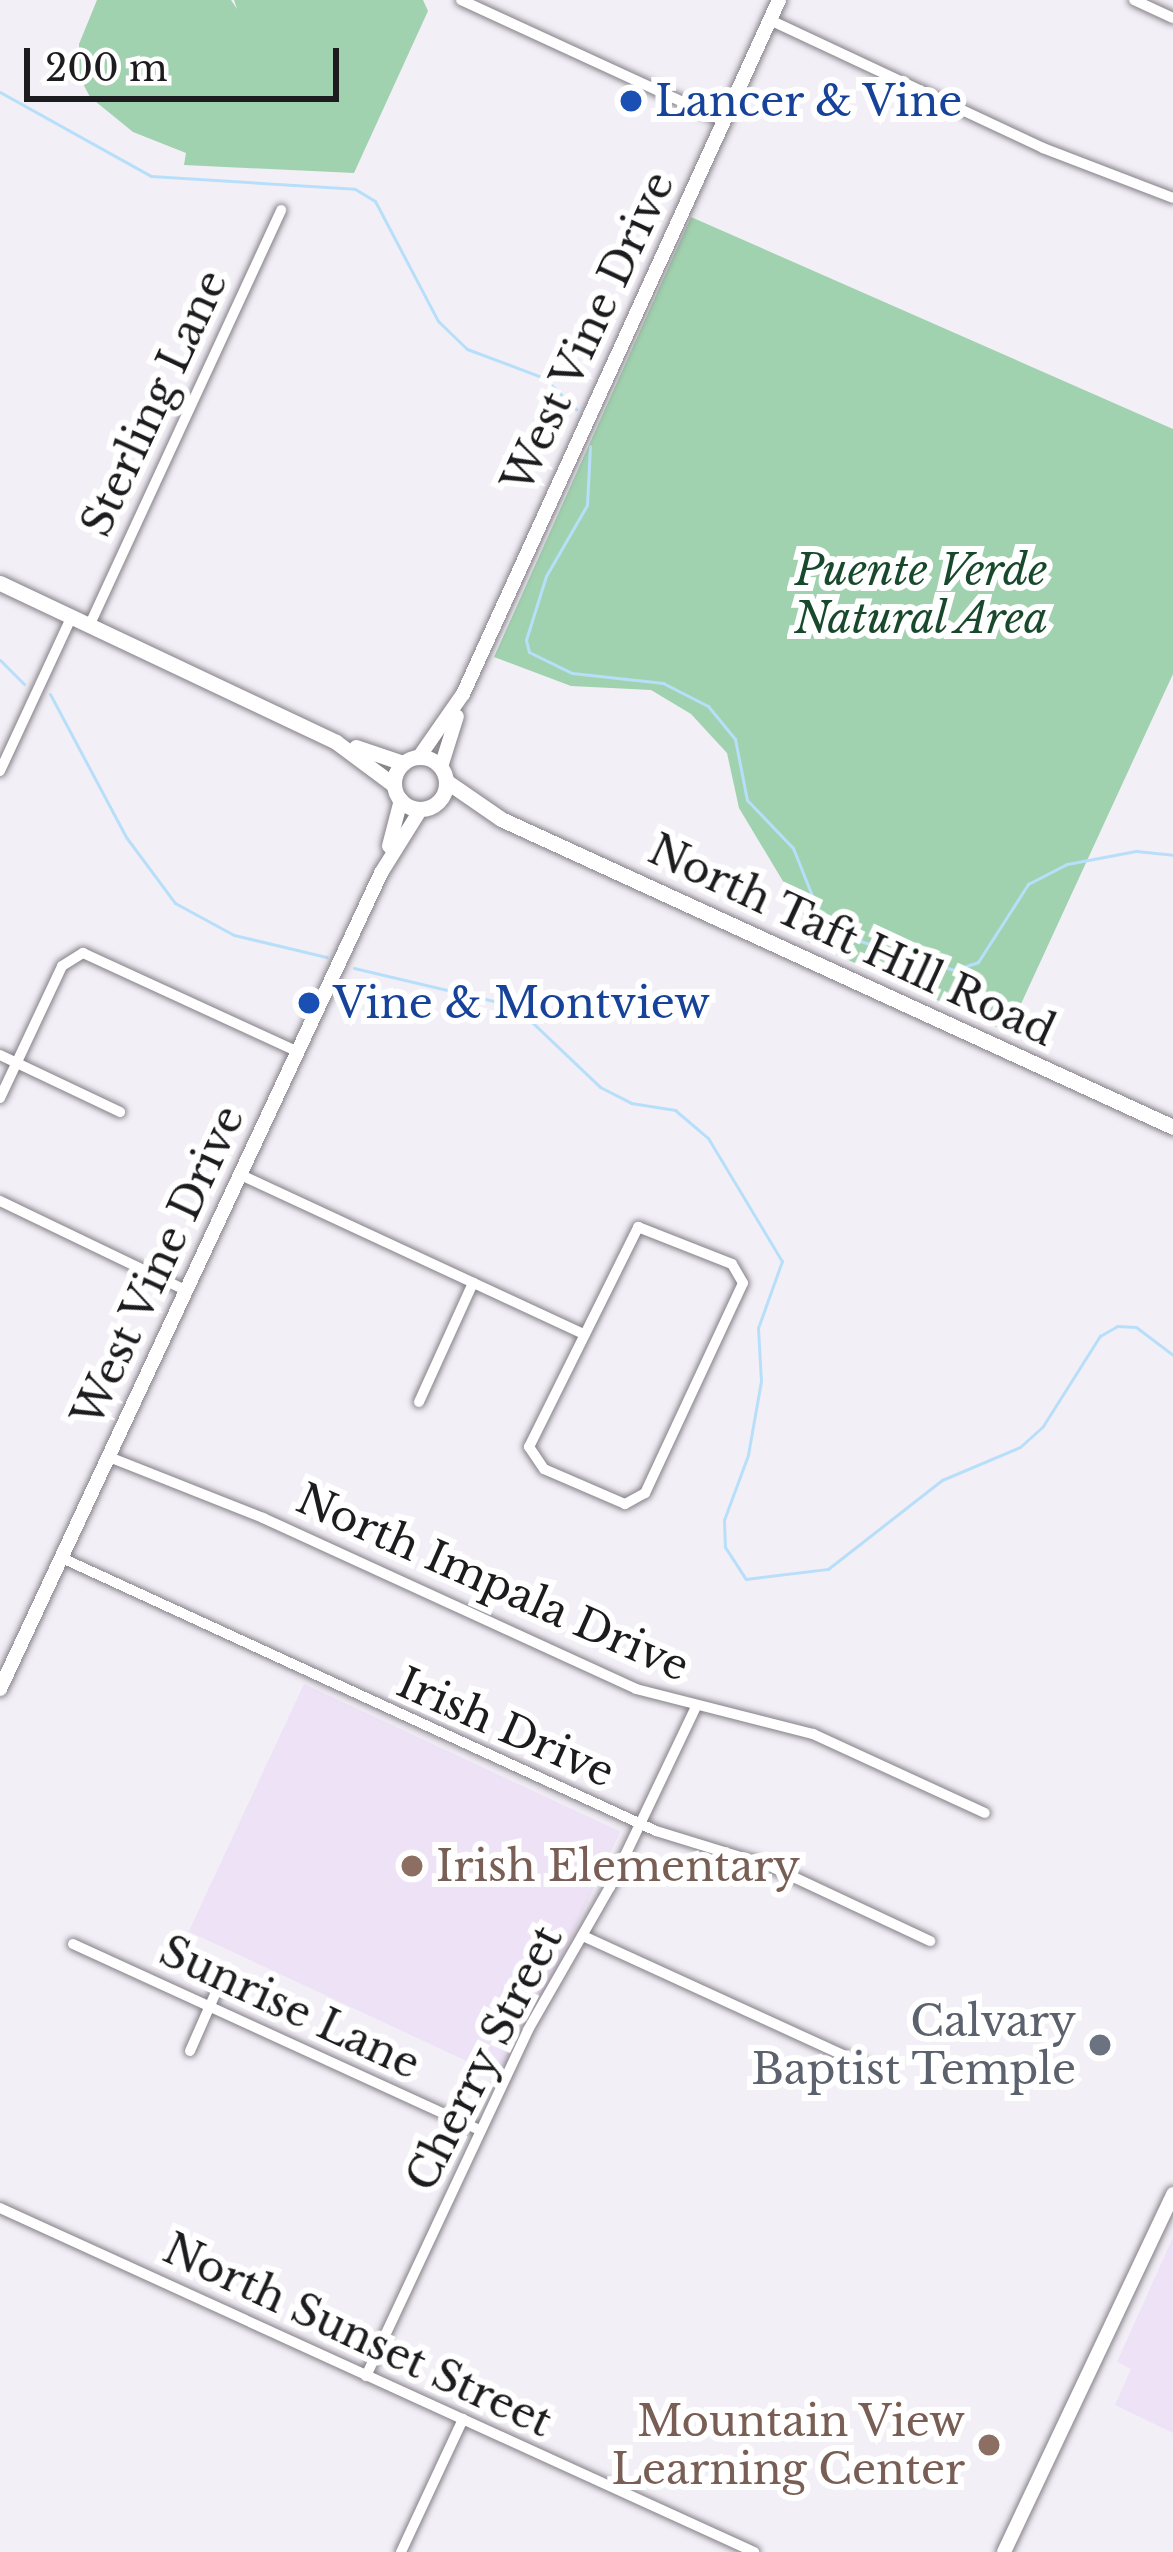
<!DOCTYPE html>
<html>
<head>
<meta charset="utf-8">
<style>
	body { margin:0 }
	#map { position:relative; width:1173px; height:2552px; overflow:hidden; background:#f3eff7; font-family:"Libre Baskerville",serif }
	div>[style] { position:absolute }
	.education>* { inset:0; background:#eee2f6; transform-origin:0 0 }
	.green>* { inset:0; background:#a1d2af }
	.stream>* { height:3px; margin:-1.5px; padding:0 1.5px; transform-origin:1.5px; border-radius:1.5px; background:#b8dffa }
	.roads { filter:drop-shadow(0 0 3px #848087) drop-shadow(0 0 3px #848087) }
	.minor>* { height:10px; margin:-5px; padding:0 5px; transform-origin:5px; border-radius:5px; background:#fff }
	.tertiary>* { height:14px; margin:-7px; padding:0 7px; transform-origin:7px; border-radius:7px; background:#fff }
	.secondary>* { height:15px; margin:-7.5px; padding:0 7.5px; transform-origin:7.5px; border-radius:7.5px; background:#fff }
	.secondary>.ring { margin:-7.5px; padding:0; box-sizing:content-box; background:none; border:15px solid #fff; border-radius:50% }
	.dots>* { width:33px; height:33px; translate:-50% -50%; box-sizing:border-box; border:6px solid #fff; border-radius:50% }
	span { translate:-50% -50%; white-space:nowrap; text-align:center; line-height:1.15; -webkit-text-stroke:12px #fff; paint-order:stroke }
	.transit-label { font-size:42px; color:#164399 }
	.left { translate:0 -50%; text-align:left }
	.street-label { font-size:42px; color:#1c1b1d }
	.park-label { font-size:42px; color:#19492c; font-style:italic }
	.education-label { font-size:42px; color:#785e54 }
	.right { translate:-100% -50%; text-align:right }
	.worship-label { font-size:42px; color:#5b616d }
	.scale { position:absolute; left:24px; top:48px; width:315px; height:54px; box-sizing:border-box; border:6px solid #1c1b1d; border-top:0; padding-left:15px; font-size:36px; line-height:42px; white-space:nowrap; color:#1c1b1d; -webkit-text-stroke:9px #fff; paint-order:stroke }
</style>
</head>
<body>
<div id="map">
	<div class="education">
		<div style="left:304px;top:1684px;width:349px;height:273px;rotate:25deg"></div>
		<div style="clip-path:polygon(1173px 2237px,1173px 2433px,1115px 2405px,1131px 2369px,1117px 2362px)"></div>
	</div>
	<div class="green">
		<div style="clip-path:polygon(97px 0,231px 0,237px 9px,234px 0,423px 0,428px 11px,354px 173px,184px 165px,186px 153px,133px 132px,90px 97px,80px 78px,79px 44px)"></div>
		<div style="clip-path:polygon(691px 217px,1173px 429px,1173px 674px,1008px 1032px,806px 941px,811px 928px,739px 808px,727px 753px,691px 714px,651px 690px,571px 686px,494px 657px)"></div>
	</div>
	<div class="stream">
		<div style="left:0;top:92px;width:173px;rotate:29.1deg"></div>
		<div style="left:151px;top:176px;width:204px;rotate:3.6deg"></div>
		<div style="left:355px;top:189px;width:23px;rotate:31deg"></div>
		<div style="left:375px;top:201px;width:136px;rotate:62.3deg"></div>
		<div style="left:438px;top:321px;width:40px;rotate:44deg"></div>
		<div style="left:467px;top:349px;width:82px;rotate:20.6deg"></div>
		<div style="left:544px;top:378px;width:45px;rotate:44.1deg"></div>
		<div style="left:590px;top:446px;width:59px;rotate:92.9deg"></div>
		<div style="left:587px;top:505px;width:82px;rotate:120deg"></div>
		<div style="left:546px;top:576px;width:67px;rotate:107.4deg"></div>
		<div style="left:526px;top:640px;width:12px;rotate:76deg"></div>
		<div style="left:529px;top:652px;width:48px;rotate:26deg"></div>
		<div style="left:572px;top:673px;width:92px;rotate:6.3deg"></div>
		<div style="left:663px;top:683px;width:51px;rotate:27.1deg"></div>
		<div style="left:708px;top:706px;width:43px;rotate:50.7deg"></div>
		<div style="left:735px;top:739px;width:62px;rotate:78.9deg"></div>
		<div style="left:747px;top:800px;width:66px;rotate:46.2deg"></div>
		<div style="left:793px;top:848px;width:70px;rotate:68.2deg"></div>
		<div style="left:819px;top:913px;width:34px;rotate:43deg"></div>
		<div style="left:844px;top:936px;width:115px;rotate:17.2deg"></div>
		<div style="left:954px;top:970px;width:25px;rotate:-18deg"></div>
		<div style="left:978px;top:962px;width:93px;rotate:-57.3deg"></div>
		<div style="left:1028px;top:884px;width:44px;rotate:-27.1deg"></div>
		<div style="left:1067px;top:864px;width:70px;rotate:-10.7deg"></div>
		<div style="left:1136px;top:851px;width:37px;rotate:6deg"></div>
		<div style="left:0;top:660px;width:34px;rotate:45deg"></div>
		<div style="left:50px;top:694px;width:162px;rotate:62deg"></div>
		<div style="left:126px;top:837px;width:82px;rotate:53.4deg"></div>
		<div style="left:175px;top:903px;width:67px;rotate:28.5deg"></div>
		<div style="left:234px;top:935px;width:95px;rotate:13.4deg"></div>
		<div style="left:354px;top:968px;width:165px;rotate:13.3deg"></div>
		<div style="left:515px;top:1006px;width:117px;rotate:43.6deg"></div>
		<div style="left:600px;top:1087px;width:35px;rotate:27deg"></div>
		<div style="left:631px;top:1103px;width:45px;rotate:9deg"></div>
		<div style="left:675px;top:1110px;width:43px;rotate:40.3deg"></div>
		<div style="left:708px;top:1138px;width:144px;rotate:59deg"></div>
		<div style="left:782px;top:1261px;width:71px;rotate:109.7deg"></div>
		<div style="left:758px;top:1328px;width:53px;rotate:86.8deg"></div>
		<div style="left:761px;top:1381px;width:75px;rotate:100deg"></div>
		<div style="left:748px;top:1455px;width:69px;rotate:110.3deg"></div>
		<div style="left:724px;top:1520px;width:27px;rotate:88deg"></div>
		<div style="left:725px;top:1547px;width:38px;rotate:57deg"></div>
		<div style="left:746px;top:1579px;width:83px;rotate:-7deg"></div>
		<div style="left:828px;top:1569px;width:145px;rotate:-38deg"></div>
		<div style="left:942px;top:1480px;width:85px;rotate:-22.9deg"></div>
		<div style="left:1020px;top:1447px;width:31px;rotate:-42deg"></div>
		<div style="left:1043px;top:1426px;width:107px;rotate:-57.7deg"></div>
		<div style="left:1100px;top:1336px;width:20px;rotate:-30deg"></div>
		<div style="left:1117px;top:1326px;width:19px;rotate:3deg"></div>
		<div style="left:1136px;top:1327px;width:46px;rotate:37.1deg"></div>
	</div>
	<div class="roads">
		<div class="minor">
			<div style="left:461px;top:0;width:289px;rotate:24.7deg"></div>
			<div style="left:1134px;top:0;width:43px;rotate:24.8deg"></div>
			<div style="left:770px;top:20px;width:302px;rotate:25.1deg"></div>
			<div style="left:1043px;top:148px;width:139px;rotate:21deg"></div>
			<div style="left:90px;top:624px;width:456px;rotate:-65.2deg"></div>
			<div style="left:0;top:771px;width:171px;rotate:-65.1deg"></div>
			<div style="left:0;top:1055px;width:133px;rotate:25.4deg"></div>
			<div style="left:0;top:1098px;width:146px;rotate:-64.8deg"></div>
			<div style="left:62px;top:966px;width:25px;rotate:-32deg"></div>
			<div style="left:83px;top:953px;width:237px;rotate:24.7deg"></div>
			<div style="left:241px;top:1175px;width:378px;rotate:24.9deg"></div>
			<div style="left:0;top:1201px;width:208px;rotate:25.7deg"></div>
			<div style="left:638px;top:1227px;width:101px;rotate:21.5deg"></div>
			<div style="left:732px;top:1264px;width:22px;rotate:60deg"></div>
			<div style="left:743px;top:1283px;width:232px;rotate:115deg"></div>
			<div style="left:645px;top:1493px;width:23px;rotate:151deg"></div>
			<div style="left:625px;top:1504px;width:88px;rotate:-156.6deg"></div>
			<div style="left:544px;top:1469px;width:27px;rotate:-124deg"></div>
			<div style="left:529px;top:1447px;width:246px;rotate:-63.6deg"></div>
			<div style="left:419px;top:1402px;width:131px;rotate:-65.6deg"></div>
			<div style="left:109px;top:1457px;width:166px;rotate:21.6deg"></div>
			<div style="left:263px;top:1518px;width:410px;rotate:24.6deg"></div>
			<div style="left:636px;top:1689px;width:183px;rotate:14.3deg"></div>
			<div style="left:813px;top:1734px;width:189px;rotate:24.7deg"></div>
			<div style="left:62px;top:1558px;width:654px;rotate:24.68deg"></div>
			<div style="left:656px;top:1831px;width:119px;rotate:17.1deg"></div>
			<div style="left:770px;top:1866px;width:177px;rotate:25.1deg"></div>
			<div style="left:583px;top:1936px;width:310px;rotate:24.6deg"></div>
			<div style="left:73px;top:1944px;width:447px;rotate:24.6deg"></div>
			<div style="left:190px;top:2051px;width:74px;rotate:-66.2deg"></div>
			<div style="left:0;top:2208px;width:829px;rotate:24.52deg"></div>
			<div style="left:366px;top:2376px;width:382px;rotate:-64.9deg"></div>
			<div style="left:528px;top:2030px;width:165px;rotate:-60.2deg"></div>
			<div style="left:610px;top:1887px;width:199px;rotate:-64.5deg"></div>
			<div style="left:401px;top:2552px;width:147px;rotate:-65deg"></div>
		</div>
		<div class="tertiary">
			<div style="left:419px;top:757px;width:77px;rotate:-55.1deg"></div>
			<div style="left:463px;top:694px;width:763px;rotate:-65.52deg"></div>
			<div style="left:441px;top:767px;width:53px;rotate:-72.6deg"></div>
			<div style="left:389px;top:846px;width:48px;rotate:-75.4deg"></div>
			<div style="left:0;top:1689px;width:901px;rotate:-64.97deg"></div>
			<div style="left:381px;top:873px;width:75px;rotate:-58deg"></div>
			<div style="left:1004px;top:2552px;width:396px;rotate:-64.7deg"></div>
		</div>
		<div class="secondary">
			<div style="left:0;top:583px;width:372px;rotate:25.3deg"></div>
			<div style="left:336px;top:742px;width:72px;rotate:36.6deg"></div>
			<div style="left:356px;top:747px;width:50px;rotate:18.8deg"></div>
			<div class="ring" style="left:394px;top:757px;width:37px;height:37px"></div>
			<div style="left:446px;top:781px;width:67px;rotate:34.6deg"></div>
			<div style="left:501px;top:819px;width:739px;rotate:24.62deg"></div>
		</div>
	</div>
	<div class="dots">
		<div style="left:631px;top:101px;background:#1a4fb4"></div>
		<div style="left:309px;top:1003px;background:#1a4fb4"></div>
		<div style="left:412px;top:1866px;background:#8d6e63"></div>
		<div style="left:1100px;top:2045px;background:#6b7280"></div>
		<div style="left:989px;top:2445px;background:#8d6e63"></div>
	</div>
	<div class="transit-label">
		<span class="left" style="left:655px;top:101px">Lancer &amp; Vine</span>
		<span class="left" style="left:333px;top:1003px">Vine &amp; Montview</span>
	</div>
	<div class="street-label">
		<span style="left:588px;top:332px;rotate:-65deg">West Vine Drive</span>
		<span style="left:154px;top:403px;rotate:-65deg">Sterling Lane</span>
		<span style="left:852px;top:940px;rotate:25deg">North Taft Hill Road</span>
		<span style="left:158px;top:1266px;rotate:-65deg">West Vine Drive</span>
		<span style="left:493px;top:1582px;rotate:24deg">North Impala Drive</span>
		<span style="left:506px;top:1727px;rotate:24deg">Irish Drive</span>
		<span style="left:290px;top:2007px;rotate:25deg">Sunrise Lane</span>
		<span style="left:484px;top:2058px;rotate:-63deg">Cherry Street</span>
		<span style="left:358px;top:2335px;rotate:25deg">North Sunset Street</span>
	</div>
	<div class="park-label">
		<span style="left:921px;top:594px">Puente Verde<br>Natural Area</span>
	</div>
	<div class="education-label">
		<span class="left" style="left:436px;top:1866px">Irish Elementary</span>
		<span class="right" style="left:965px;top:2445px">Mountain View<br>Learning Center</span>
	</div>
	<div class="worship-label">
		<span class="right" style="left:1076px;top:2045px">Calvary<br>Baptist Temple</span>
	</div>
	<div class="scale">200 m</div>
</div>
</body>
</html>
